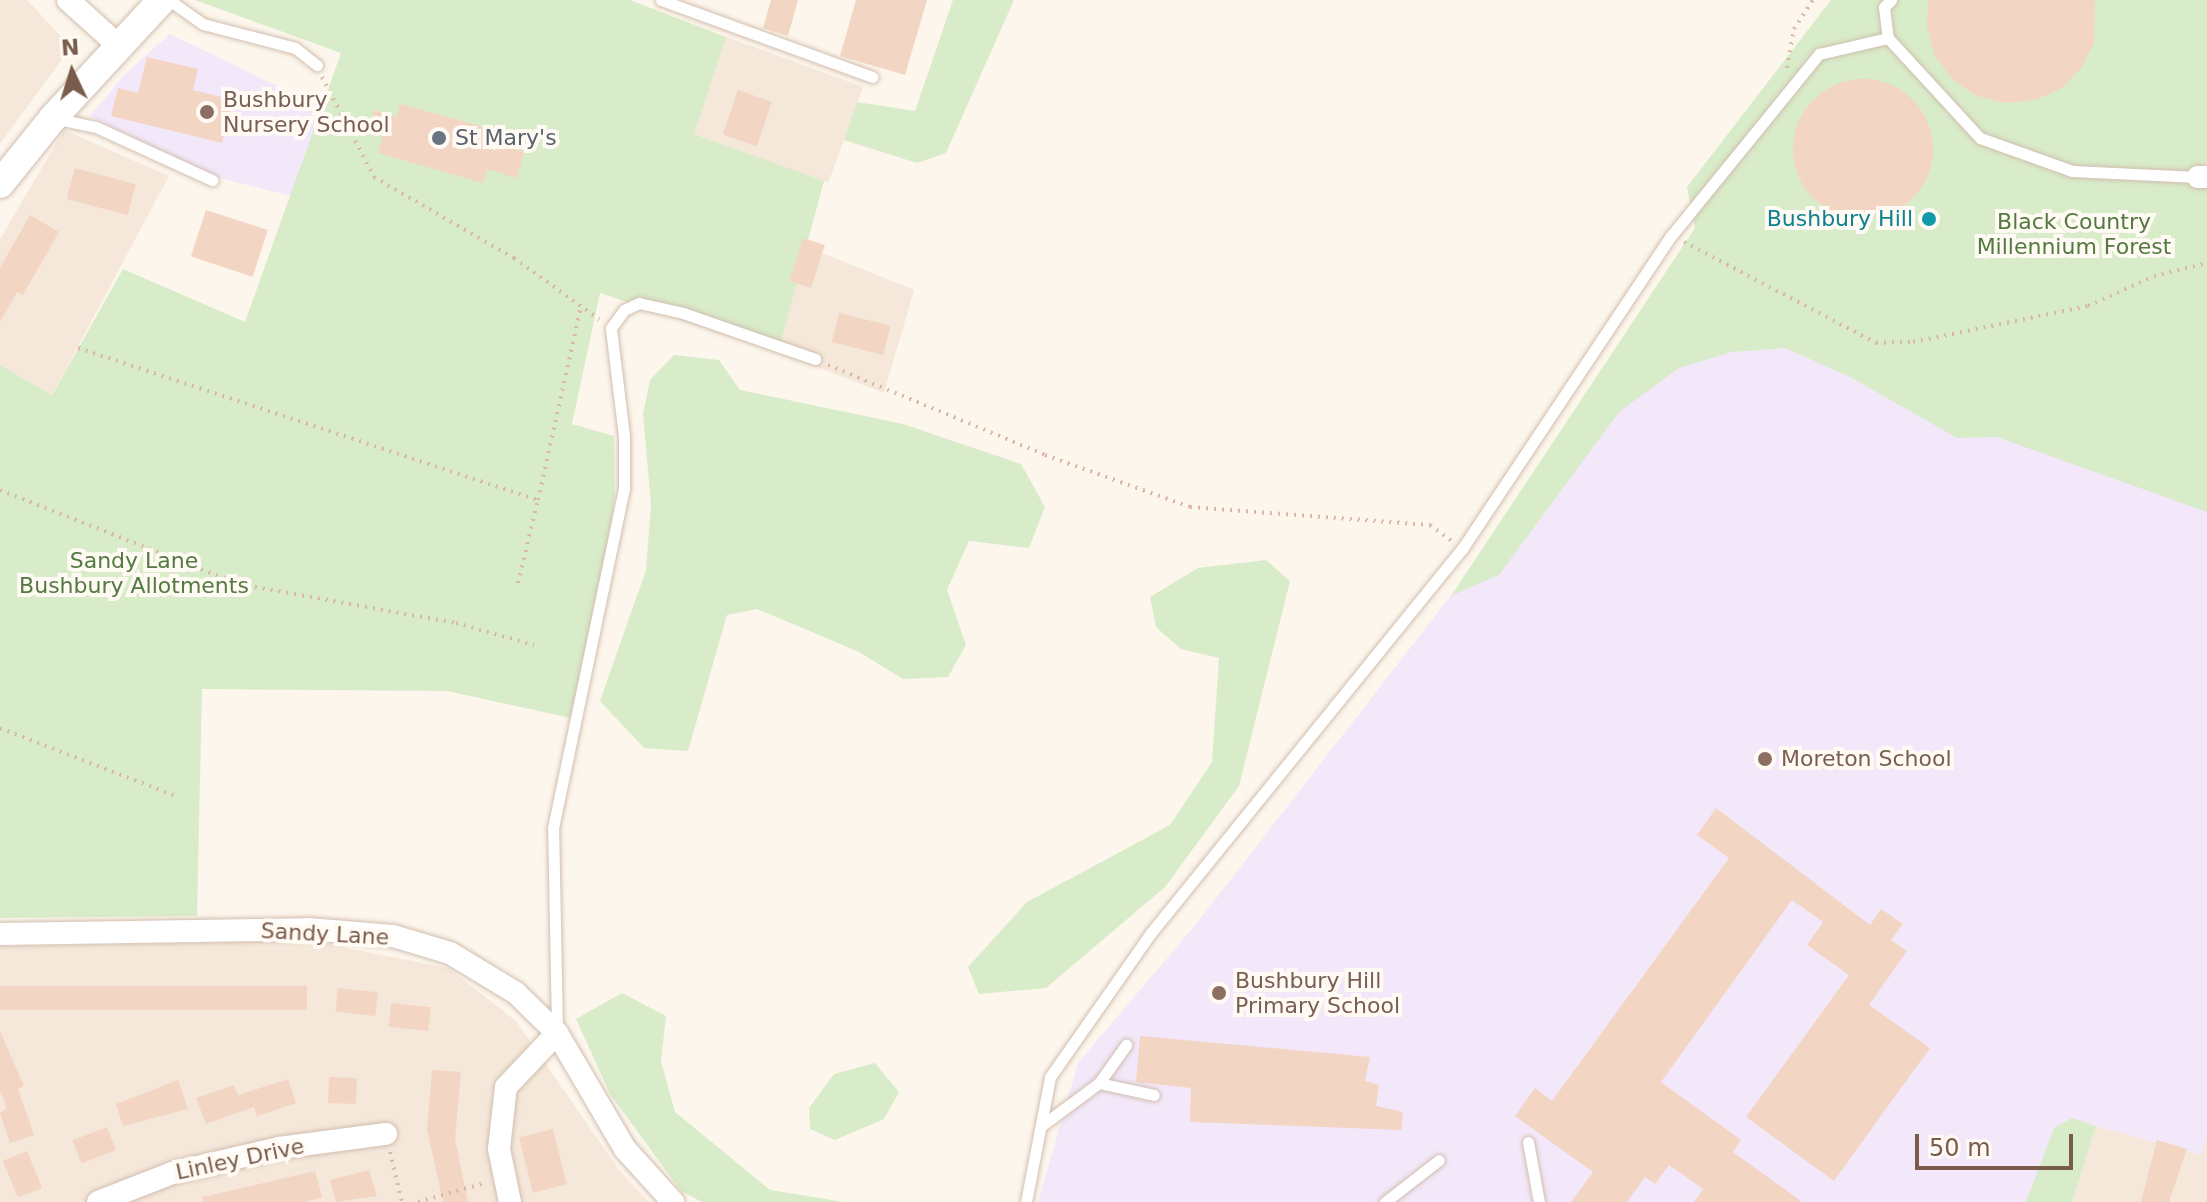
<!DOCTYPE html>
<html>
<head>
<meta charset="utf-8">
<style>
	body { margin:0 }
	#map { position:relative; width:2207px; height:1202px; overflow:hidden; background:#fdf6ec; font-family:"DejaVu Sans",sans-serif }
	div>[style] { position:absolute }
	.residential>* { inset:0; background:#f5e8da; transform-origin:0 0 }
	.education>* { inset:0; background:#f3e8fa }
	.green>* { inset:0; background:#d8ecc9 }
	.building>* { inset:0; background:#f3d5c3; transform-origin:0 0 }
	.round { border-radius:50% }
	.path>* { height:4px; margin-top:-2px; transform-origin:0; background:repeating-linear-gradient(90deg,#d9b8a5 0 2px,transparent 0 8px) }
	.roads { filter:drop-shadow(0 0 2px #d1beb0) drop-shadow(0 0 2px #d1beb0) }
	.service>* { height:11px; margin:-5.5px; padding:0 5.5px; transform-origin:5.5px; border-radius:5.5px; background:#fff }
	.minor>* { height:22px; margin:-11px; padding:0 11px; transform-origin:11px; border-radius:11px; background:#fff }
	.tertiary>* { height:28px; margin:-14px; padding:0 14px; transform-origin:14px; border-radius:14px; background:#fff }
	.dots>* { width:22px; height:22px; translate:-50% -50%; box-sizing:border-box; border:4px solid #fffaf3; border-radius:50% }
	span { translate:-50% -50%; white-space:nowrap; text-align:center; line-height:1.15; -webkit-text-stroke:8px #fffaf3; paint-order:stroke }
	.education-label { font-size:22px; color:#785e54 }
	.left { translate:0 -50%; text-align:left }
	.worship-label { font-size:22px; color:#5b616d }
	.culture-label { font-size:22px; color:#0d838f }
	.right { translate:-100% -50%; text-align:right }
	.park-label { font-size:22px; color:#537a41 }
	.street-label { font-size:22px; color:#7a5c4d }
	.north { position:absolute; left:32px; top:32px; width:80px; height:80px; -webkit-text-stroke:6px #fffaf3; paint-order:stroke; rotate:356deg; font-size:22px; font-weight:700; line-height:32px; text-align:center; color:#7a5c4d }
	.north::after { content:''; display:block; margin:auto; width:28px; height:36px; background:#7a5c4d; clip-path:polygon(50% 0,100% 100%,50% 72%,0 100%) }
	.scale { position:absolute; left:1915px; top:1134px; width:158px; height:36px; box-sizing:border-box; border:4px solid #7a5c4d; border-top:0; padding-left:10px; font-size:24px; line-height:28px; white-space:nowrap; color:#7a5c4d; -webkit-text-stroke:6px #fffaf3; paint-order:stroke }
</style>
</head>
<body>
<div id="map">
	<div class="residential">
		<div style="clip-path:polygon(0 0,27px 0,71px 47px,0 144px)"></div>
		<div style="left:726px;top:37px;width:146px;height:102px;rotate:20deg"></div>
		<div style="clip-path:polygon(64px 130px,169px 176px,52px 395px,0 365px,0 239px)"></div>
		<div style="clip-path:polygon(805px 246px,914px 290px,884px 393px,778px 352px)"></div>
		<div style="clip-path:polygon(311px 941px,448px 968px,516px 1021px,619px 1170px,649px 1202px,0 1202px,0 946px)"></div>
		<div style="clip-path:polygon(2096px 1126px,2201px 1155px,2207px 1138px,2207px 1202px,2072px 1202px)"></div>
	</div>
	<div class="education">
		<div style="clip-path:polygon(170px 34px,322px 108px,291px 196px,207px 175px,90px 116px,125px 74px)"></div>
		<div style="clip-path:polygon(1695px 228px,2207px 479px,2207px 1138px,2201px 1155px,2096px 1126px,2072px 1202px,1038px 1202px,1078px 1063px,1197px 923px,1483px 554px)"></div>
	</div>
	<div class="green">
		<div style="clip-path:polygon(195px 0,630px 0,726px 37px,694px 134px,824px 181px,778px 352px,600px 293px,572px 424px,614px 436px,615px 495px,607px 555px,571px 718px,447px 691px,202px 689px,197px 916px,0 918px,0 365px,52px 395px,123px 269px,245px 322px,341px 53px)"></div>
		<div style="clip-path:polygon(953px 0,1014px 0,946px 153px,917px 163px,844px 140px,857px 102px,915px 111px)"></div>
		<div style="clip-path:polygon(1831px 0,2207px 0,2207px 161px,2198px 185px,2207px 186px,2207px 512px,1997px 437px,1957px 438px,1850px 377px,1785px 348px,1732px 352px,1679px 368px,1619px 412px,1499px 575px,1451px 596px,1695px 228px,1687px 187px)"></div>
		<div style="clip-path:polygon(674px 355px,719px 360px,740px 390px,903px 424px,1021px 464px,1045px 507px,1029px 548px,969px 541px,947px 590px,966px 645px,948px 677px,903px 679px,859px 652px,757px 609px,727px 615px,688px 751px,644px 748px,600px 701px,646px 570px,651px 504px,643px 414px,650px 380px)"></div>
		<div style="clip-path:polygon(1266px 560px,1290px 581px,1239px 786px,1165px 887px,1046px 988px,979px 994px,968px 967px,1027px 902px,1170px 825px,1212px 762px,1219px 658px,1181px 649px,1156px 627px,1150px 597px,1198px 568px)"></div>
		<div style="clip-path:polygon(622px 993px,666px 1016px,661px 1061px,675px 1112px,770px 1190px,844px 1202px,702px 1202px,681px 1191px,610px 1094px,576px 1019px)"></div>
		<div style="clip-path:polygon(875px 1063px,899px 1092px,884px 1119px,835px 1140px,810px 1129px,809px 1108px,834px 1074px)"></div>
		<div style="clip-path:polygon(2072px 1118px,2096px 1126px,2072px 1202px,2026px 1202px,2054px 1128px)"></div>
	</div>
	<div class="building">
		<div style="clip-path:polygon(771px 0,798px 0,788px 36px,763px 28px)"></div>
		<div style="clip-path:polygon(856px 0,927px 0,905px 75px,840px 56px)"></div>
		<div style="clip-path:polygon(1928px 0,2095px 0,2094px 43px,2082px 67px,2062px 88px,2035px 100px,2006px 103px,1977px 96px,1953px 80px,1935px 56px,1927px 28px)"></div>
		<div style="clip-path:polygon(147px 57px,198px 69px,193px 90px,233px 100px,222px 143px,111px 116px,118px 88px,138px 93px)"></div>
		<div class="round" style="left:1793px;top:79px;width:140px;height:140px"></div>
		<div style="left:738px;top:90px;width:36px;height:47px;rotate:19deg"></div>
		<div style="clip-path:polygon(400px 104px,498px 131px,495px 144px,524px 152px,517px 178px,487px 169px,483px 183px,378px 153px,384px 132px,369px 128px,374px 110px,397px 117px)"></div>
		<div style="left:75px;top:168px;width:63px;height:32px;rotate:15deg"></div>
		<div style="left:206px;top:210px;width:65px;height:49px;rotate:18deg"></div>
		<div style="clip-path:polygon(30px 215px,59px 232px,23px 295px,17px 292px,0 322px,0 268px)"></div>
		<div style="left:803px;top:238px;width:23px;height:45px;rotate:18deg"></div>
		<div style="left:839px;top:313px;width:53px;height:30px;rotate:14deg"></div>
		<div style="clip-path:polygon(1716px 808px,1870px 925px,1881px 909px,1903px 924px,1891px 940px,1907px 951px,1869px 1005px,1930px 1048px,1834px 1181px,1746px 1117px,1849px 975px,1807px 945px,1823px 922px,1792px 900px,1661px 1082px,1741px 1140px,1733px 1152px,1802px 1202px,1694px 1202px,1703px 1189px,1669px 1165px,1655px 1184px,1645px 1177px,1627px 1202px,1571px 1202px,1593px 1172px,1515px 1116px,1535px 1088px,1552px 1101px,1729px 858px,1697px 835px)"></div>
		<div style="left:307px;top:986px;width:24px;height:307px;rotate:90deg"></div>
		<div style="left:338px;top:988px;width:40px;height:24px;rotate:6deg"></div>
		<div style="left:391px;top:1003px;width:40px;height:24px;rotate:6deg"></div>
		<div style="clip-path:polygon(0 1031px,24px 1086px,18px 1089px,34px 1135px,10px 1143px,0 1113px,7px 1108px,0 1091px)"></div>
		<div style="clip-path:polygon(1140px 1036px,1370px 1057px,1365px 1081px,1379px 1085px,1376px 1106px,1403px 1112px,1401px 1130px,1190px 1122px,1191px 1088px,1136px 1082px)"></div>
		<div style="clip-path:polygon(432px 1070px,461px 1072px,455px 1139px,468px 1202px,443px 1202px,427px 1129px)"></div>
		<div style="left:329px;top:1077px;width:28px;height:26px;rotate:2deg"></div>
		<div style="clip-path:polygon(288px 1079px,296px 1103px,257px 1116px,254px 1107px,206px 1124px,196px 1098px,234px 1085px,238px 1095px)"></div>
		<div style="clip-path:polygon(178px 1080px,188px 1109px,123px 1126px,116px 1104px)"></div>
		<div style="left:107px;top:1127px;width:25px;height:37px;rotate:69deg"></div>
		<div style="left:553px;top:1129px;width:57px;height:35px;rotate:76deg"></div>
		<div style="clip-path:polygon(2157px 1140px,2187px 1149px,2169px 1202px,2141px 1202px)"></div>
		<div style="left:27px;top:1151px;width:40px;height:26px;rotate:68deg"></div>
		<div style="clip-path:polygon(369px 1170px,377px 1196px,336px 1202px,330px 1180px)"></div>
		<div style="clip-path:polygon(315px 1171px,322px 1197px,305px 1202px,203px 1202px,203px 1197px)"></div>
	</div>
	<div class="path">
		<div style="left:1787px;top:68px;width:40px;rotate:-80deg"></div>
		<div style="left:1794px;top:29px;width:35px;rotate:-57deg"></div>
		<div style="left:322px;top:77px;width:113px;rotate:62.5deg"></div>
		<div style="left:374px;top:177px;width:162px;rotate:30.1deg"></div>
		<div style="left:514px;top:258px;width:105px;rotate:35.7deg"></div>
		<div style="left:1684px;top:242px;width:217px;rotate:27.7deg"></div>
		<div style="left:1876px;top:343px;width:37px;rotate:-2deg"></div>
		<div style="left:1913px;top:342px;width:179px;rotate:-11.6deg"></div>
		<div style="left:2088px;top:306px;width:72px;rotate:-24.4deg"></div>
		<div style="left:2154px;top:276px;width:55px;rotate:-13.8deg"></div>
		<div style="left:78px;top:348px;width:484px;rotate:18.3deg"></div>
		<div style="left:538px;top:500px;width:199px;rotate:-77.5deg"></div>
		<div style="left:828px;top:365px;width:235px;rotate:22.5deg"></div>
		<div style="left:1045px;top:455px;width:154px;rotate:19.7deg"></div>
		<div style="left:1190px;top:507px;width:241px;rotate:4.3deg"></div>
		<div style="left:1430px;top:525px;width:26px;rotate:36deg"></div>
		<div style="left:0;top:490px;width:257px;rotate:21.5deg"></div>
		<div style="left:239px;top:584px;width:220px;rotate:10.2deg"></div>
		<div style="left:456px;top:623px;width:81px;rotate:15.8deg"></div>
		<div style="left:518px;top:583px;width:85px;rotate:-76.5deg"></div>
		<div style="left:0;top:728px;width:188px;rotate:21.2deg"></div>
		<div style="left:390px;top:1152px;width:51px;rotate:76.5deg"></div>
		<div style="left:418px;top:1202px;width:70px;rotate:-15.8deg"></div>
	</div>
	<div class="roads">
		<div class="service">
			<div style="left:169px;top:0;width:42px;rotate:35.2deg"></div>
			<div style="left:203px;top:24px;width:95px;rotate:14.6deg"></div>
			<div style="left:295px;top:48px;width:28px;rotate:38deg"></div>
			<div style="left:661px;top:0;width:225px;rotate:20deg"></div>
			<div style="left:1891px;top:0;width:10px;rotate:135deg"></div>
			<div style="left:1884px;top:7px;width:31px;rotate:83deg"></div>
			<div style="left:1888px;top:38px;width:136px;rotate:47.4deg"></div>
			<div style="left:1980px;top:138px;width:98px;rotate:19.7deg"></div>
			<div style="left:2072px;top:171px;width:126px;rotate:2.7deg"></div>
			<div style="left:58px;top:119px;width:39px;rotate:12deg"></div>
			<div style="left:96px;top:127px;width:128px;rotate:24.6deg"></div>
			<div style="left:557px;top:1029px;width:201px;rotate:-91.1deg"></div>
			<div style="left:553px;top:828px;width:346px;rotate:-78.2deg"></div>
			<div style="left:624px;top:489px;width:53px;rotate:-90deg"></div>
			<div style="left:624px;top:436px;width:109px;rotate:-96.9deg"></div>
			<div style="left:611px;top:328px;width:22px;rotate:-54deg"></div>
			<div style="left:624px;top:310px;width:17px;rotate:-25deg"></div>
			<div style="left:639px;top:303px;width:45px;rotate:12.8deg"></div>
			<div style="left:683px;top:313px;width:140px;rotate:19.2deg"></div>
			<div style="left:1099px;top:1083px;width:56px;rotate:12.3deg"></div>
			<div style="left:1041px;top:1126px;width:72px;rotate:-36.6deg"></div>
			<div style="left:1099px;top:1083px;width:47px;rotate:-54.6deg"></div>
			<div style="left:1528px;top:1142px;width:61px;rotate:79.6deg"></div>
			<div style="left:1026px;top:1202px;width:127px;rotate:-79.1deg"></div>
			<div style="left:1050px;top:1077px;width:174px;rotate:-55deg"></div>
			<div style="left:1150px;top:934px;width:496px;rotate:-51deg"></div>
			<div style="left:1462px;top:549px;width:376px;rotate:-56.3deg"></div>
			<div style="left:1671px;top:236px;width:235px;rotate:-50.9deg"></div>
			<div style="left:1819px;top:54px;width:71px;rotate:-13.1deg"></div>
			<div style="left:1385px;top:1202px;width:68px;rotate:-37.9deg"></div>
		</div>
		<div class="minor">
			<div style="left:68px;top:0;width:70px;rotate:42.1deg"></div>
			<div style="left:2198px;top:177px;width:9px"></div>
			<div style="left:0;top:934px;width:308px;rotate:-0.9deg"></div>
			<div style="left:308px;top:929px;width:85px;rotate:4.7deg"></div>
			<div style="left:393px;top:936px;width:59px;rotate:16.6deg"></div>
			<div style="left:450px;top:953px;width:77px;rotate:31.2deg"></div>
			<div style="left:516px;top:993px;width:57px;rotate:44.3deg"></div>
			<div style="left:557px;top:1033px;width:134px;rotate:59.6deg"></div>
			<div style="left:625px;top:1149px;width:72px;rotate:47.8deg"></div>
			<div style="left:98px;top:1202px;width:79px;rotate:-21.4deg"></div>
			<div style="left:172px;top:1173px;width:110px;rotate:-13.2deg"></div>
			<div style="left:279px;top:1148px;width:108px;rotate:-7.5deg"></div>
			<div style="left:510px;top:1202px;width:54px;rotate:-101.7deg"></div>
			<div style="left:499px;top:1149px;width:62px;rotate:-83.6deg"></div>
			<div style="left:506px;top:1087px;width:74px;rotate:-46.6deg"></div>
		</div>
		<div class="tertiary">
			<div style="left:0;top:184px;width:85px;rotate:-51.2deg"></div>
			<div style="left:53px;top:118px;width:161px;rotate:-47.3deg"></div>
		</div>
	</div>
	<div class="dots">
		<div style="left:207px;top:112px;background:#8d6e63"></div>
		<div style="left:439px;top:138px;background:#6b7280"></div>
		<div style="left:1929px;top:219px;background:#0f9aa8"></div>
		<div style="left:1765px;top:759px;background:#8d6e63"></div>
		<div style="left:1219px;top:993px;background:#8d6e63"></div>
	</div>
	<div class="education-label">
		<span class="left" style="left:223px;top:112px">Bushbury<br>Nursery School</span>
		<span class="left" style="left:1781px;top:759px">Moreton School</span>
		<span class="left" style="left:1235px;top:993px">Bushbury Hill<br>Primary School</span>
	</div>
	<div class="worship-label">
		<span class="left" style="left:455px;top:138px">St Mary's</span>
	</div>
	<div class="culture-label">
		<span class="right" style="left:1913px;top:219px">Bushbury Hill</span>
	</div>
	<div class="park-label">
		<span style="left:2074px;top:234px">Black Country<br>Millennium Forest</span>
		<span style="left:134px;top:573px">Sandy Lane<br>Bushbury Allotments</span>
	</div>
	<div class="street-label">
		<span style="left:325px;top:934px;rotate:3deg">Sandy Lane</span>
		<span style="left:240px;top:1159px;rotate:-12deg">Linley Drive</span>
	</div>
	<div class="north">N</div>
	<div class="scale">50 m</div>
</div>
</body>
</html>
